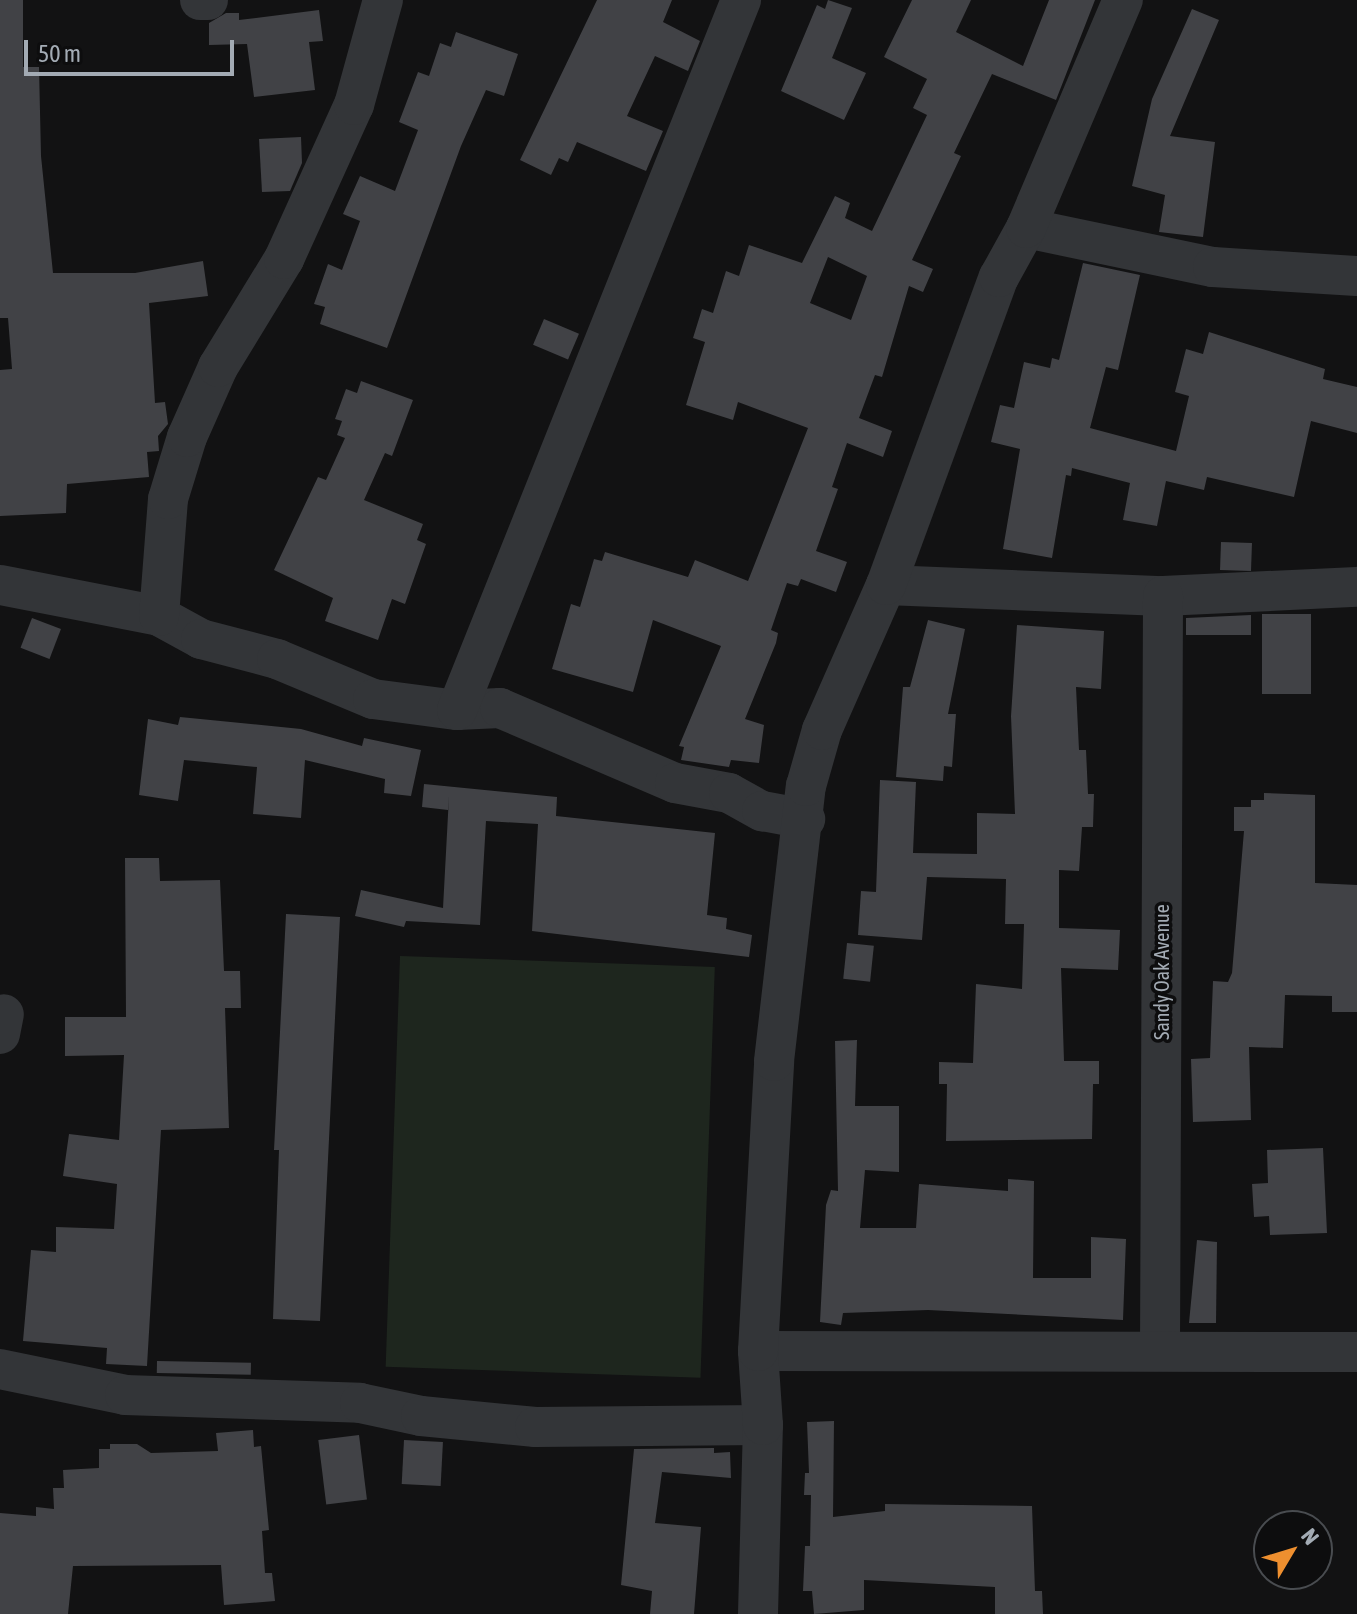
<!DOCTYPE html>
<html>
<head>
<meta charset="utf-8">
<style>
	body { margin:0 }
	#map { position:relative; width:1357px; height:1614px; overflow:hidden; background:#121213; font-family:"Asap Condensed",sans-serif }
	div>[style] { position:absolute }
	.green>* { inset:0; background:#1e261e; transform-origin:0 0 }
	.building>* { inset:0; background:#414246; transform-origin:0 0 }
	.minor>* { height:40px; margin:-20px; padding:0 20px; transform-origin:20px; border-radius:20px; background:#333538 }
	span { translate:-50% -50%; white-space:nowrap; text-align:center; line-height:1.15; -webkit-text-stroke:7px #0d0d0e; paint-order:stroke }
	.street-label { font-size:20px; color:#a3abb4 }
	.north { position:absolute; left:1253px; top:1510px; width:80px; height:80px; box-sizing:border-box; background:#0d0d0e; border:2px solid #494c50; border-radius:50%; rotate:52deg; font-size:22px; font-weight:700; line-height:32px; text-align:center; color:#a3abb4 }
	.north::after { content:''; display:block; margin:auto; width:28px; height:36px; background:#ee8f2f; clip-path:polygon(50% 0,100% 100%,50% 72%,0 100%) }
	.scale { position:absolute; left:24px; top:40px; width:210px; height:36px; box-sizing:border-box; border:4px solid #a3abb4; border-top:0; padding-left:10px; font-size:24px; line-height:28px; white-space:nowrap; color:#a3abb4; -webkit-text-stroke:6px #0d0d0e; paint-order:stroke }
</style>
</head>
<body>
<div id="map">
	<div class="green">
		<div style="left:400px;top:956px;width:315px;height:411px;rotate:2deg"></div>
	</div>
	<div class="building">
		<div style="clip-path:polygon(0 0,23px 0,23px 67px,39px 67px,41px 156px,53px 273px,135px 273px,203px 261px,208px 296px,149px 303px,155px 403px,165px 402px,168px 424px,158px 436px,159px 451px,147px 452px,149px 477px,67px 484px,66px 513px,0 516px,0 370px,12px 369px,8px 318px,0 318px)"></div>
		<div style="clip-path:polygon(597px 0,672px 0,663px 22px,700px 41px,688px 71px,655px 56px,627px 116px,663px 131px,646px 171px,577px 142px,568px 162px,559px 158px,551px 175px,520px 160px)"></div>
		<div style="clip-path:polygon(828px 0,852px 8px,832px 58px,866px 73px,844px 120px,781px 91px,817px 5px,825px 9px)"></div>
		<div style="clip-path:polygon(evenodd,912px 0,971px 0,956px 32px,1023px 66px,1049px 0,1095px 0,1056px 100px,992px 74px,954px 153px,961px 156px,912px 260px,933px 269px,923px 292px,909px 286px,882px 377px,875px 375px,859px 418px,892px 431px,883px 457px,847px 443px,832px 487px,838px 489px,816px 551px,847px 562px,836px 592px,801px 579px,798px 586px,787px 583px,771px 630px,778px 633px,776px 643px,745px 719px,764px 725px,759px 763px,731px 760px,729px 767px,681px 760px,684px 747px,679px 746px,721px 646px,653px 620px,633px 692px,552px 669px,571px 604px,580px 607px,594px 559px,602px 561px,605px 552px,688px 577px,695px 560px,748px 581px,808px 428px,738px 402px,733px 420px,686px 405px,705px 342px,693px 338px,702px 309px,713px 313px,726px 271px,739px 276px,749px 245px,802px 263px,835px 196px,850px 203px,845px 218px,872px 231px,927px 115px,913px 108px,927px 79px,884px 57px,912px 0,828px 257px,867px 276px,851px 320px,810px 303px,828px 257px)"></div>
		<div style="clip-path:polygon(1192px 9px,1219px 20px,1170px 136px,1215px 142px,1203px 237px,1159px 232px,1165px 195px,1132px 186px,1152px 99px)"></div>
		<div style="clip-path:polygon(319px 10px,323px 41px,309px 42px,315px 90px,254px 97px,247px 44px,209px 45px,209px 23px,226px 13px,239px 13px,239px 20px)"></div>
		<div style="clip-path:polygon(456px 32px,518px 54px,504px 96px,486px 90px,461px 146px,387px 348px,320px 324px,325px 307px,314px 304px,328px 264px,342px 270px,360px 221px,343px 214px,360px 176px,395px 191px,418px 130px,399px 122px,418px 72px,429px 76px,440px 43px,451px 47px)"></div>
		<div style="clip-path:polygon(301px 137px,302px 163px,290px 191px,262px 192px,259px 139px)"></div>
		<div style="clip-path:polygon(1083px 263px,1140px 275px,1118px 370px,1106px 367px,1090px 428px,1176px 451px,1189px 396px,1175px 392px,1186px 349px,1203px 354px,1209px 332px,1325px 369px,1323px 379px,1357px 387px,1357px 433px,1311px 421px,1294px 497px,1207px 477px,1204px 490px,1166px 481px,1157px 526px,1123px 520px,1130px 483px,1072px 468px,1071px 476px,1066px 475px,1052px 558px,1003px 549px,1020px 449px,991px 442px,1000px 405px,1014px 408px,1024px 362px,1050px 368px,1052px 358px,1059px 360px)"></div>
		<div style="left:544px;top:319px;width:38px;height:28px;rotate:23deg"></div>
		<div style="clip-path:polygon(361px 381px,413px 400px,392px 456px,385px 453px,364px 500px,423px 524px,417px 540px,426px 544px,405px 604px,392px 599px,378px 640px,325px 621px,333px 598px,274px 570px,318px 477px,326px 480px,345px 438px,337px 435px,342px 421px,335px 419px,346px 389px,357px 393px)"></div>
		<div style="left:1221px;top:542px;width:31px;height:28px;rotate:2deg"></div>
		<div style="left:1262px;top:614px;width:49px;height:80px"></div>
		<div style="clip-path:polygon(1251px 615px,1251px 635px,1186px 635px,1186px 618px)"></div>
		<div style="left:32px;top:618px;width:31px;height:32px;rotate:21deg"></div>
		<div style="clip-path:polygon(928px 620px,965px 629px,948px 714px,956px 714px,952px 767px,944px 766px,943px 781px,896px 777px,903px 687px,910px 687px)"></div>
		<div style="clip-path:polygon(1017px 625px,1104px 631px,1101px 689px,1076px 687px,1079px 750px,1086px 750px,1088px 794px,1094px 794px,1093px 827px,1082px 827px,1079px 871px,1059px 870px,1059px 928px,1120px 930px,1118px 970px,1061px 968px,1064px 1061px,1099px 1061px,1099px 1084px,1093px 1084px,1092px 1139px,946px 1141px,947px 1084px,939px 1084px,939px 1062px,973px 1063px,976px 984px,1022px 989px,1024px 924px,1005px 924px,1006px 879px,927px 877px,922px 940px,858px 935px,861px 891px,876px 892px,880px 780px,916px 782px,913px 853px,977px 854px,977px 813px,1015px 814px,1011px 716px)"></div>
		<div style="clip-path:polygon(180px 717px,301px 729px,362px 746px,364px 738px,421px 750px,411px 796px,384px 793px,385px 779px,305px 760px,301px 818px,253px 814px,257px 767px,184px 760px,178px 801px,139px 795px,148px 719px,178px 725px)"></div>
		<div style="clip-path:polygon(424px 784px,557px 797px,556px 816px,715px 833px,707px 915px,727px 918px,726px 929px,752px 935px,749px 957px,532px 931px,538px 824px,486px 821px,480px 925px,406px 921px,404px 927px,355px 916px,361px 890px,443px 908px,449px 796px,448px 810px,422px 807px)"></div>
		<div style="clip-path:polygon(1264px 793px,1315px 795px,1315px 883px,1357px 885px,1357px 1012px,1332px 1012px,1332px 996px,1285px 995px,1283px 1048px,1249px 1047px,1251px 1120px,1193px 1122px,1191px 1059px,1210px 1058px,1213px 981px,1228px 982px,1232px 973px,1244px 831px,1234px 831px,1234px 807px,1251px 807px,1251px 800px,1264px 800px)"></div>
		<div style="clip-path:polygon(125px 858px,159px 858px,160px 881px,220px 880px,224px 971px,240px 971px,241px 1008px,225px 1008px,229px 1128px,161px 1130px,147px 1366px,106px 1364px,107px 1348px,23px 1341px,31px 1250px,56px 1252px,56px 1227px,114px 1229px,117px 1184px,63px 1176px,69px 1134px,119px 1140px,124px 1055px,65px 1056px,65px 1017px,126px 1017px)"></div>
		<div style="clip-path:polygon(286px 914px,340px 917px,320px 1321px,273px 1319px,279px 1150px,274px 1150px)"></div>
		<div style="left:847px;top:943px;width:27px;height:36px;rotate:6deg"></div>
		<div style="clip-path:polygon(857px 1040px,855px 1106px,899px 1106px,899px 1172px,865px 1170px,860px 1228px,916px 1228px,919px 1184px,1008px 1191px,1008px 1179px,1034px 1181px,1033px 1278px,1091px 1278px,1091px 1237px,1126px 1239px,1123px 1320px,928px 1310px,843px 1313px,841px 1325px,820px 1322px,826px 1205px,831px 1190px,838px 1191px,835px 1041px)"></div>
		<div style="clip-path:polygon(1323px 1148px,1327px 1233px,1270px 1235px,1269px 1216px,1254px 1217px,1252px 1184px,1268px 1183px,1267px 1150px)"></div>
		<div style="clip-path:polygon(1197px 1240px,1217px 1242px,1216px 1323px,1189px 1323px)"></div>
		<div style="left:157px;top:1361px;width:94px;height:12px;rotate:1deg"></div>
		<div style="clip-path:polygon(834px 1421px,833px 1517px,885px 1511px,885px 1504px,1032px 1506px,1035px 1591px,1042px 1591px,1043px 1614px,995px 1614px,995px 1587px,864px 1580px,864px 1610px,814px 1614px,812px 1591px,803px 1591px,805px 1546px,810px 1546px,811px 1495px,804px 1495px,805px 1473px,809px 1473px,807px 1422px)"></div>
		<div style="clip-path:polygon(253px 1430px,254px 1447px,261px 1446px,269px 1530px,262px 1531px,265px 1573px,272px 1573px,275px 1601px,224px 1605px,221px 1565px,73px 1566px,68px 1614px,0 1614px,0 1513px,36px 1516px,36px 1507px,54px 1509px,53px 1488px,64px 1488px,63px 1470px,99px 1468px,99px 1449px,110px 1449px,110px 1444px,137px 1444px,151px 1453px,218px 1451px,216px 1433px)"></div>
		<div style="left:359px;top:1435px;width:65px;height:41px;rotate:83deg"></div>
		<div style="left:404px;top:1440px;width:39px;height:44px;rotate:3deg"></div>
		<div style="clip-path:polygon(714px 1448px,714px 1453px,730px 1452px,731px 1478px,662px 1472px,655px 1523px,701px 1527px,694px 1614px,650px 1614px,652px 1591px,621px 1585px,634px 1449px)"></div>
	</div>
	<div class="minor">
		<div style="left:200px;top:0;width:8px"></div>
		<div style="left:1026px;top:228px;width:191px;rotate:11.8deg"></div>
		<div style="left:1213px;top:267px;width:144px;rotate:3.6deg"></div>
		<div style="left:0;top:585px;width:162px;rotate:11deg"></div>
		<div style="left:159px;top:616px;width:48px;rotate:28.7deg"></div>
		<div style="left:201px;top:639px;width:79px;rotate:14.7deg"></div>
		<div style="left:277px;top:659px;width:104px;rotate:22.6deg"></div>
		<div style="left:373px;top:699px;width:85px;rotate:7.5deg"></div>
		<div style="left:457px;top:710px;width:43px;rotate:-2.7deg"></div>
		<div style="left:500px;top:708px;width:190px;rotate:23.2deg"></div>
		<div style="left:675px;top:783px;width:55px;rotate:10.5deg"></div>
		<div style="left:729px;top:793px;width:38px;rotate:29deg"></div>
		<div style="left:762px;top:811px;width:44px;rotate:10.5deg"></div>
		<div style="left:886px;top:585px;width:277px;rotate:2.3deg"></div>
		<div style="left:1163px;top:596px;width:194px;rotate:-2.7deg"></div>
		<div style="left:159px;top:616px;width:117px;rotate:-85.6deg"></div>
		<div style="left:168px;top:499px;width:65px;rotate:-73deg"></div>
		<div style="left:187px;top:437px;width:77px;rotate:-66.1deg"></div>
		<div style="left:218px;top:367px;width:127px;rotate:-58.6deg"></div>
		<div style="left:284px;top:259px;width:169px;rotate:-65.6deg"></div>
		<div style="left:354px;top:105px;width:109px;rotate:-74.6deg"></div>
		<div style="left:457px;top:710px;width:765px;rotate:-68.2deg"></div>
		<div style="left:0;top:1034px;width:20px;rotate:-79deg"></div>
		<div style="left:1160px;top:1348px;width:752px;rotate:-89.77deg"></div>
		<div style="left:758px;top:1351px;width:599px;rotate:0.1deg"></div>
		<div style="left:0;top:1369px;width:128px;rotate:11.7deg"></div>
		<div style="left:125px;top:1395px;width:235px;rotate:1.9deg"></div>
		<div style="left:360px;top:1403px;width:62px;rotate:12deg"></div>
		<div style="left:421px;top:1416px;width:115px;rotate:5.5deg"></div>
		<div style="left:535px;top:1427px;width:228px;rotate:-0.5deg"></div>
		<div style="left:758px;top:1614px;width:189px;rotate:-88.5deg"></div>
		<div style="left:763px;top:1425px;width:74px;rotate:-93.9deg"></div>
		<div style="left:758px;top:1351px;width:290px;rotate:-86.8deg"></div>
		<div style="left:774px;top:1061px;width:277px;rotate:-83.4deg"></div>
		<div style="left:806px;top:786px;width:58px;rotate:-74.1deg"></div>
		<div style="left:822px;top:730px;width:158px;rotate:-66.2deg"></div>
		<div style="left:886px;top:585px;width:328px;rotate:-69.9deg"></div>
		<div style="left:999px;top:277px;width:56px;rotate:-61.1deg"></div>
		<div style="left:1026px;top:228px;width:248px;rotate:-67deg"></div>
	</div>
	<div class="street-label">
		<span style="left:1161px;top:972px;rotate:-90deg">Sandy Oak Avenue</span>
	</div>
	<div class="north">N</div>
	<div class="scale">50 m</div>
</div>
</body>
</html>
